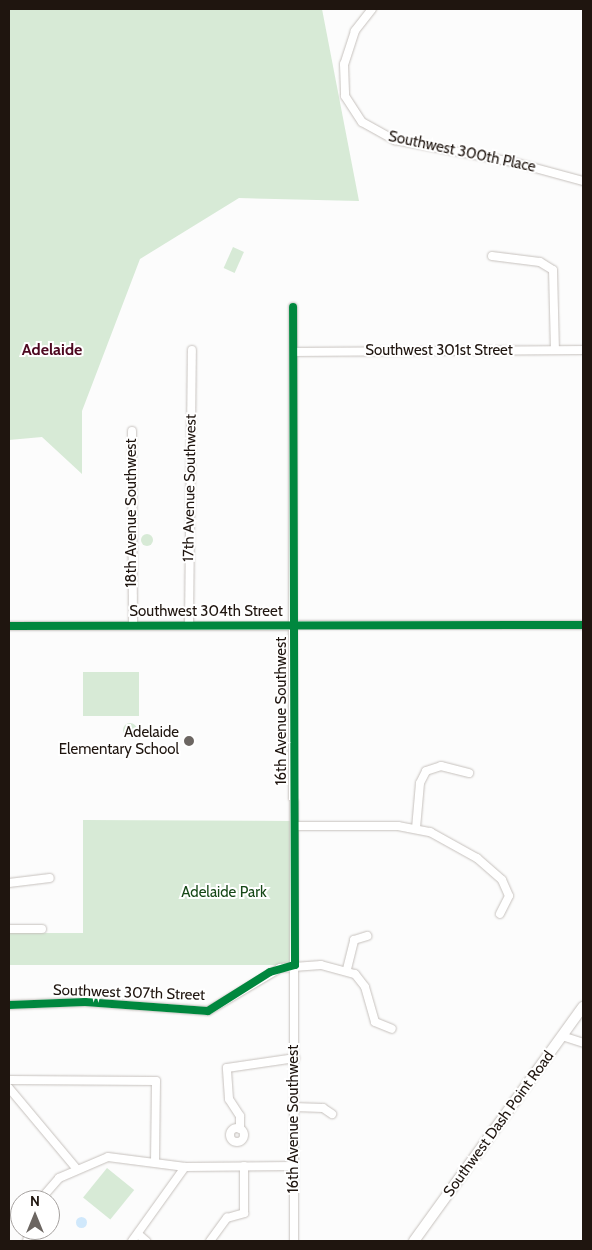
<!DOCTYPE html>
<html>
<head>
<meta charset="utf-8">
<style>
	body { margin:0 }
	#map { position:relative; width:592px; height:1250px; overflow:hidden; background:#fcfcfc; font-family:Cabin,sans-serif }
	div>[style] { position:absolute }
	.green>* { inset:0; background:#d7ead6; transform-origin:0 0 }
	.round { border-radius:50% }
	.water>* { inset:0; background:#d0e8fb }
	.roads { filter:drop-shadow(0 0 1px #c6c1bd) drop-shadow(0 0 1px #c6c1bd) }
	.minor>* { height:8px; margin:-4px; padding:0 4px; transform-origin:4px; border-radius:4px; background:#fff }
	.minor>.ring { margin:-4px; padding:0; box-sizing:content-box; background:none; border:8px solid #fff; border-radius:50% }
	.major>* { height:10px; margin:-5px; padding:0 5px; transform-origin:5px; border-radius:5px; background:#fff }
	.cycleway>* { height:8px; margin:-4px; padding:0 4px; transform-origin:4px; border-radius:4px; background:#00873e }
	.dots>* { width:14px; height:14px; translate:-50% -50%; box-sizing:border-box; border:2px solid #fff; border-radius:50% }
	span { translate:-50% -50%; white-space:nowrap; text-align:center; line-height:1.15; -webkit-text-stroke:4px #fff; paint-order:stroke }
	.street-label { font-size:15px; color:#1f150f }
	.poi-label { font-size:15px; color:#1f150f }
	.right { translate:-100% -50%; text-align:right }
	.park-label { font-size:15px; color:#164817 }
	.neighbourhood-label { font-size:16px; color:#4e0921; font-weight:700 }
	.frame { position:absolute; inset:0; border:10px solid #1f150f; pointer-events:none }
	.north { position:absolute; left:10px; top:1190px; width:50px; height:50px; box-sizing:border-box; background:#fff; border:1px solid #a5a19f; border-radius:50%; rotate:0deg; font-size:14px; font-weight:700; line-height:20px; text-align:center; color:#1f150f }
	.north::after { content:''; display:block; margin:auto; width:18px; height:22px; background:#6c6662; clip-path:polygon(50% 0,100% 100%,50% 72%,0 100%) }
</style>
</head>
<body>
<div id="map">
	<div class="green">
		<div style="clip-path:polygon(9px 9px,322px 9px,359px 201px,239px 198px,140px 259px,82px 411px,82px 474px,42px 437px,9px 440px)"></div>
		<div style="left:233px;top:247px;width:12px;height:23px;rotate:24deg"></div>
		<div class="round" style="left:141px;top:534px;width:12px;height:12px"></div>
		<div style="left:83px;top:672px;width:56px;height:44px"></div>
		<div class="round" style="left:123px;top:723px;width:14px;height:14px"></div>
		<div style="clip-path:polygon(83px 820px,296px 821px,295px 965px,9px 965px,9px 933px,83px 933px)"></div>
		<div style="left:107px;top:1168px;width:35px;height:38px;rotate:39deg"></div>
	</div>
	<div class="water">
		<div class="round" style="left:75.5px;top:1216.5px;width:11px;height:11px"></div>
	</div>
	<div class="roads">
		<div class="minor">
			<div style="left:372px;top:9px;width:28px;rotate:128deg"></div>
			<div style="left:355px;top:31px;width:35px;rotate:108deg"></div>
			<div style="left:344px;top:64px;width:32px;rotate:88deg"></div>
			<div style="left:345px;top:96px;width:31px;rotate:57deg"></div>
			<div style="left:362px;top:122px;width:38px;rotate:29deg"></div>
			<div style="left:395px;top:140px;width:120px;rotate:10.6deg"></div>
			<div style="left:513px;top:162px;width:73px;rotate:15.2deg"></div>
			<div style="left:492px;top:256px;width:48px;rotate:7.1deg"></div>
			<div style="left:540px;top:262px;width:15px;rotate:32deg"></div>
			<div style="left:553px;top:270px;width:80px;rotate:88.6deg"></div>
			<div style="left:293px;top:307px;width:934px;rotate:89.94deg"></div>
			<div style="left:295px;top:352px;width:288px;rotate:-0.4deg"></div>
			<div style="left:132px;top:431px;width:194px;rotate:89.7deg"></div>
			<div style="left:189px;top:625px;width:275px;rotate:-89.4deg"></div>
			<div style="left:9px;top:626px;width:574px;rotate:-0.1deg"></div>
			<div style="left:296px;top:826px;width:102px"></div>
			<div style="left:398px;top:826px;width:33px;rotate:11deg"></div>
			<div style="left:430px;top:832px;width:54px;rotate:29deg"></div>
			<div style="left:477px;top:858px;width:33px;rotate:41deg"></div>
			<div style="left:502px;top:880px;width:17px;rotate:66deg"></div>
			<div style="left:509px;top:896px;width:20px;rotate:117deg"></div>
			<div style="left:416px;top:828px;width:45px;rotate:-84.9deg"></div>
			<div style="left:420px;top:783px;width:13px;rotate:-63deg"></div>
			<div style="left:426px;top:771px;width:16px;rotate:-18deg"></div>
			<div style="left:441px;top:766px;width:29px;rotate:14deg"></div>
			<div style="left:9px;top:883px;width:41px;rotate:-7deg"></div>
			<div style="left:9px;top:929px;width:33px"></div>
			<div style="left:347px;top:969px;width:30px;rotate:-76deg"></div>
			<div style="left:354px;top:940px;width:14px;rotate:-17deg"></div>
			<div style="left:9px;top:1005px;width:76px;rotate:-2.3deg"></div>
			<div style="left:85px;top:1002px;width:123px;rotate:4.2deg"></div>
			<div style="left:208px;top:1011px;width:84px;rotate:-30.8deg"></div>
			<div style="left:280px;top:968px;width:41px;rotate:-4.2deg"></div>
			<div style="left:321px;top:965px;width:35px;rotate:15deg"></div>
			<div style="left:355px;top:974px;width:16px;rotate:52deg"></div>
			<div style="left:365px;top:987px;width:36px;rotate:74deg"></div>
			<div style="left:375px;top:1022px;width:18px;rotate:22deg"></div>
			<div style="left:562px;top:1036px;width:22px;rotate:18deg"></div>
			<div style="left:9px;top:1080px;width:147px;rotate:0.4deg"></div>
			<div style="left:156px;top:1081px;width:80px;rotate:90.7deg"></div>
			<div style="left:9px;top:1088px;width:104px;rotate:50.1deg"></div>
			<div style="left:294px;top:1107px;width:29px;rotate:2deg"></div>
			<div style="left:323px;top:1108px;width:11px;rotate:34deg"></div>
			<div class="ring" style="left:230px;top:1128px;width:6px;height:6px"></div>
			<div style="left:240px;top:1129px;width:13px;rotate:-90deg"></div>
			<div style="left:240px;top:1116px;width:20px;rotate:-123deg"></div>
			<div style="left:229px;top:1099px;width:31px;rotate:-94deg"></div>
			<div style="left:227px;top:1068px;width:69px;rotate:-8.4deg"></div>
			<div style="left:40px;top:1200px;width:29px;rotate:-49deg"></div>
			<div style="left:59px;top:1178px;width:53px;rotate:-23.2deg"></div>
			<div style="left:108px;top:1157px;width:78px;rotate:7.4deg"></div>
			<div style="left:185px;top:1167px;width:109px;rotate:-0.5deg"></div>
			<div style="left:138px;top:1234px;width:11px;rotate:41deg"></div>
			<div style="left:27px;top:1241px;width:11px;rotate:-75deg"></div>
			<div style="left:132px;top:1241px;width:91px;rotate:-54.4deg"></div>
			<div style="left:210px;top:1241px;width:29px;rotate:-54deg"></div>
			<div style="left:227px;top:1218px;width:18px;rotate:-16deg"></div>
			<div style="left:244px;top:1213px;width:47px;rotate:-90deg"></div>
		</div>
		<div class="major">
			<div style="left:414px;top:1241px;width:289px;rotate:-54.2deg"></div>
		</div>
	</div>
	<div class="cycleway">
		<div style="left:9px;top:626px;width:574px;rotate:-0.1deg"></div>
		<div style="left:9px;top:1005px;width:76px;rotate:-2.3deg"></div>
		<div style="left:85px;top:1002px;width:123px;rotate:4.2deg"></div>
		<div style="left:208px;top:1011px;width:73px;rotate:-32.2deg"></div>
		<div style="left:270px;top:972px;width:26px;rotate:-16deg"></div>
		<div style="left:295px;top:965px;width:658px;rotate:-90.17deg"></div>
	</div>
	<div class="dots">
		<div style="left:189px;top:741px;background:#6c6662"></div>
	</div>
	<div class="street-label">
		<span style="left:462px;top:152px;rotate:12deg">Southwest 300th Place</span>
		<span style="left:439px;top:351px">Southwest 301st Street</span>
		<span style="left:190px;top:488px;rotate:-89deg">17th Avenue Southwest</span>
		<span style="left:132px;top:513px;rotate:-90deg">18th Avenue Southwest</span>
		<span style="left:206px;top:612px">Southwest 304th Street</span>
		<span style="left:282px;top:711px;rotate:-90deg">16th Avenue Southwest</span>
		<span style="left:129px;top:993px;rotate:2deg">Southwest 307th Street</span>
		<span style="left:294px;top:1119px;rotate:-90deg">16th Avenue Southwest</span>
		<span style="left:499px;top:1124px;rotate:-54deg">Southwest Dash Point Road</span>
	</div>
	<div class="poi-label">
		<span class="right" style="left:179px;top:741px">Adelaide<br>Elementary School</span>
	</div>
	<div class="park-label">
		<span style="left:224px;top:893px">Adelaide Park</span>
	</div>
	<div class="neighbourhood-label">
		<span style="left:52px;top:350px">Adelaide</span>
	</div>
	<div class="frame"></div>
	<div class="north">N</div>
</div>
</body>
</html>
